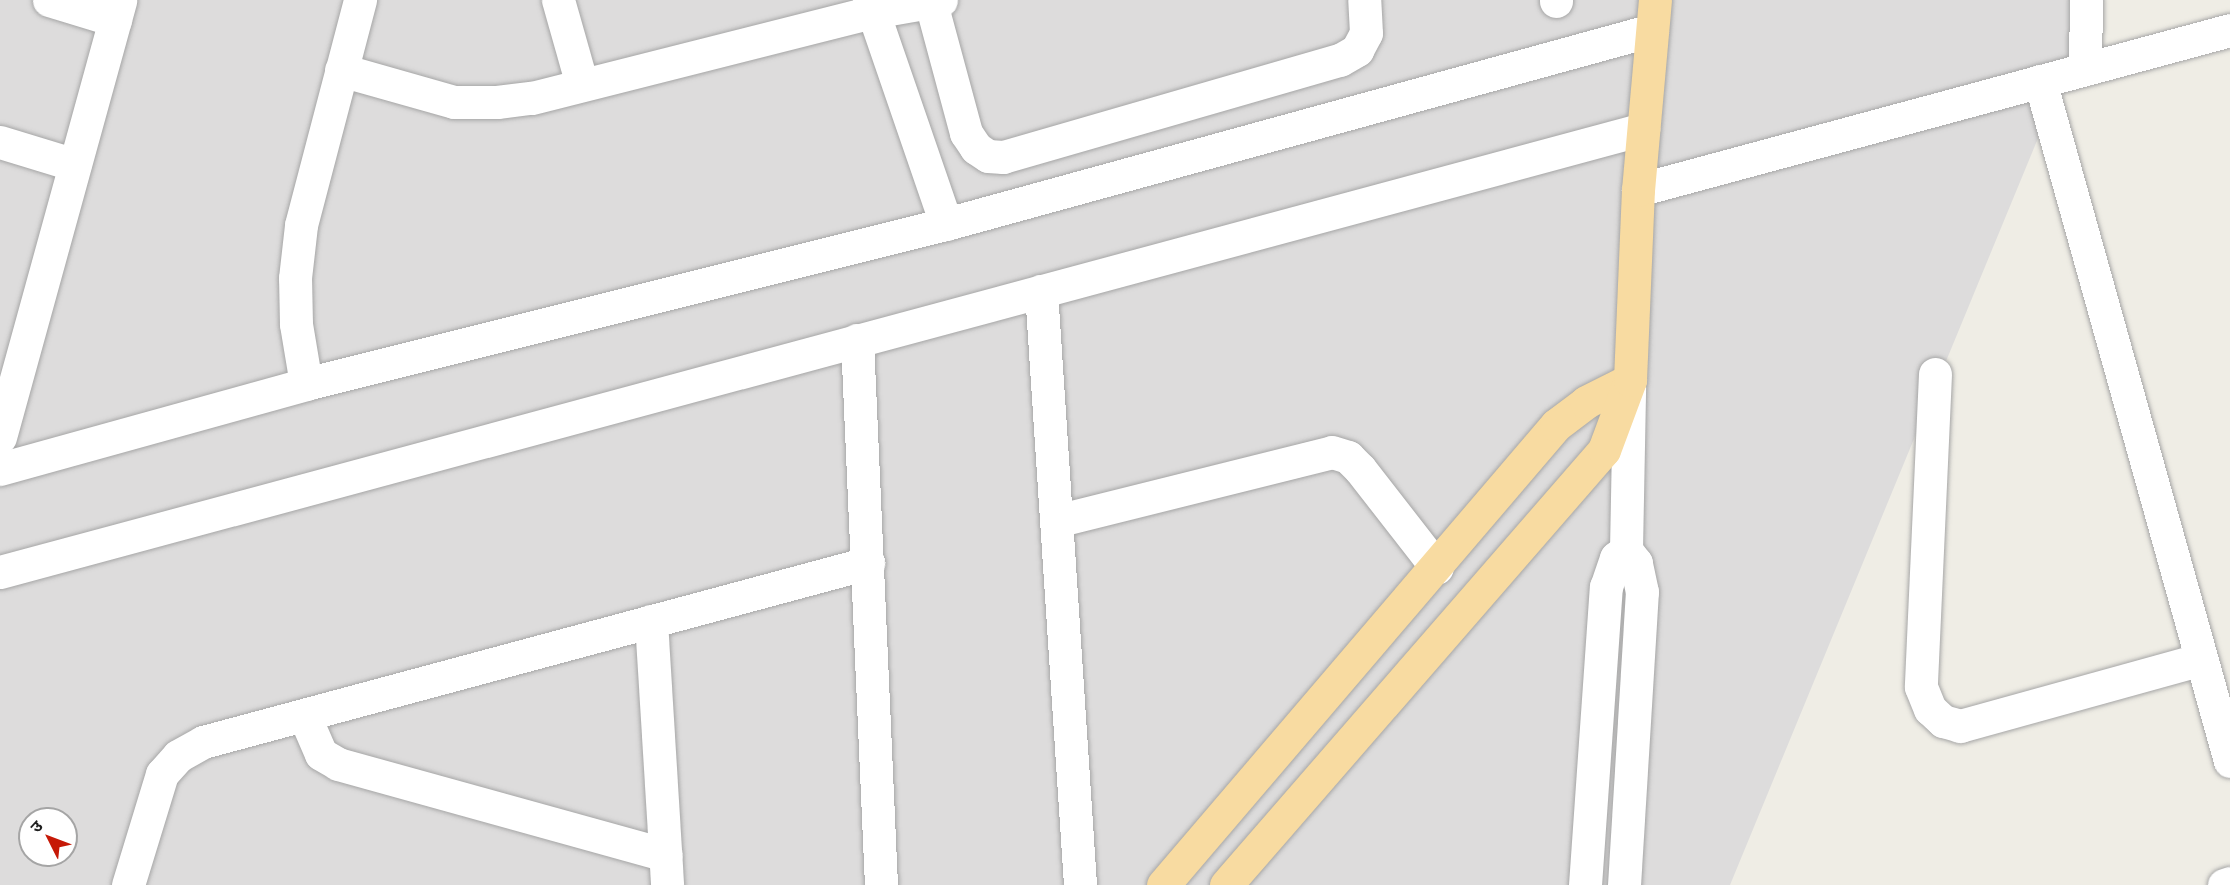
<!DOCTYPE html>
<html>
<head>
<meta charset="utf-8">
<style>
	body { margin:0 }
	#map { position:relative; width:2230px; height:885px; overflow:hidden; background:#efede5; font-family:Commissioner,"Noto Sans Devanagari",sans-serif }
	div>[style] { position:absolute }
	.residential>* { inset:0; background:#dddcdc }
	.roads { filter:drop-shadow(0 0 2px #a6a6a6) drop-shadow(0 0 2px #a6a6a6) }
	.minor>* { height:33px; margin:-16.5px; padding:0 16.5px; transform-origin:16.5px; border-radius:16.5px; background:#fff }
	.major>* { height:33px; margin:-16.5px; padding:0 16.5px; transform-origin:16.5px; border-radius:16.5px; background:#f8dba1 }
	span { translate:-50% -50%; white-space:nowrap; text-align:center; line-height:1.15; -webkit-text-stroke:4.5px #fff; paint-order:stroke }
	.north { position:absolute; left:18px; top:807px; width:60px; height:60px; box-sizing:border-box; background:#fff; border:2px solid #a5a5a5; border-radius:50%; rotate:312deg; font-size:16px; font-weight:700; line-height:24px; text-align:center; color:#1f1f1f }
	.north::after { content:''; display:block; margin:auto; width:21px; height:27px; background:#c61907; clip-path:polygon(50% 0,100% 100%,50% 72%,0 100%) }
</style>
</head>
<body>
<div id="map">
	<div class="residential">
		<div style="clip-path:polygon(evenodd,0 0,2095px 0,1730px 885px,0 885px,0 0,30px 819px,66px 819px,66px 855px,30px 855px,30px 819px)"></div>
	</div>
	<div class="roads">
		<div class="minor">
			<div style="left:49px;top:0;width:69px;rotate:16.9deg"></div>
			<div style="left:558px;top:0;width:88px;rotate:74.2deg"></div>
			<div style="left:869px;top:0;width:237px;rotate:71deg"></div>
			<div style="left:1556px;top:1px;width:1px;rotate:-90deg"></div>
			<div style="left:931px;top:3px;width:135px;rotate:74.9deg"></div>
			<div style="left:966px;top:133px;width:18px;rotate:56deg"></div>
			<div style="left:976px;top:148px;width:14px;rotate:34deg"></div>
			<div style="left:988px;top:156px;width:15px;rotate:4deg"></div>
			<div style="left:1003px;top:157px;width:351px;rotate:-16.1deg"></div>
			<div style="left:1340px;top:60px;width:20px;rotate:-30deg"></div>
			<div style="left:1357px;top:50px;width:19px;rotate:-62deg"></div>
			<div style="left:1366px;top:33px;width:33px;rotate:-93deg"></div>
			<div style="left:2085px;top:69px;width:69px;rotate:-89.2deg"></div>
			<div style="left:341px;top:70px;width:117px;rotate:15.8deg"></div>
			<div style="left:454px;top:102px;width:43px"></div>
			<div style="left:497px;top:102px;width:35px;rotate:-7deg"></div>
			<div style="left:532px;top:98px;width:352px;rotate:-14.2deg"></div>
			<div style="left:873px;top:12px;width:69px;rotate:-10deg"></div>
			<div style="left:2040px;top:81px;width:706px;rotate:74.39deg"></div>
			<div style="left:0;top:142px;width:78px;rotate:17deg"></div>
			<div style="left:1638px;top:190px;width:613px;rotate:-15.12deg"></div>
			<div style="left:1041px;top:291px;width:595px;rotate:86.24deg"></div>
			<div style="left:857px;top:340px;width:546px;rotate:87.48deg"></div>
			<div style="left:1935px;top:374px;width:313px;rotate:92.6deg"></div>
			<div style="left:1921px;top:687px;width:24px;rotate:68deg"></div>
			<div style="left:1930px;top:709px;width:18px;rotate:43deg"></div>
			<div style="left:1943px;top:721px;width:18px;rotate:16deg"></div>
			<div style="left:1960px;top:726px;width:250px;rotate:-15.5deg"></div>
			<div style="left:306px;top:384px;width:61px;rotate:-99.5deg"></div>
			<div style="left:296px;top:324px;width:46px;rotate:-91.2deg"></div>
			<div style="left:295px;top:278px;width:53px;rotate:-83.5deg"></div>
			<div style="left:301px;top:225px;width:233px;rotate:-75.3deg"></div>
			<div style="left:0;top:437px;width:453px;rotate:-74.6deg"></div>
			<div style="left:0;top:469px;width:318px;rotate:-15.5deg"></div>
			<div style="left:306px;top:384px;width:660px;rotate:-14.04deg"></div>
			<div style="left:946px;top:224px;width:732px;rotate:-15.36deg"></div>
			<div style="left:1056px;top:521px;width:284px;rotate:-14deg"></div>
			<div style="left:1332px;top:452px;width:17px;rotate:17deg"></div>
			<div style="left:1348px;top:457px;width:17px;rotate:45deg"></div>
			<div style="left:1360px;top:469px;width:125px;rotate:52.1deg"></div>
			<div style="left:0;top:572px;width:1702px;rotate:-15.09deg"></div>
			<div style="left:651px;top:621px;width:264px;rotate:86.5deg"></div>
			<div style="left:305px;top:717px;width:40px;rotate:66.6deg"></div>
			<div style="left:321px;top:754px;width:20px;rotate:30deg"></div>
			<div style="left:338px;top:764px;width:340px;rotate:15.5deg"></div>
			<div style="left:128px;top:885px;width:116px;rotate:-73deg"></div>
			<div style="left:162px;top:774px;width:24px;rotate:-48deg"></div>
			<div style="left:178px;top:756px;width:29px;rotate:-29deg"></div>
			<div style="left:203px;top:742px;width:689px;rotate:-15.07deg"></div>
			<div style="left:1585px;top:885px;width:299px;rotate:-86deg"></div>
			<div style="left:1606px;top:587px;width:31px;rotate:-71deg"></div>
			<div style="left:1616px;top:558px;width:13px;rotate:-39deg"></div>
			<div style="left:1624px;top:885px;width:294px;rotate:-86.5deg"></div>
			<div style="left:1642px;top:592px;width:30px;rotate:-102deg"></div>
			<div style="left:1636px;top:563px;width:16px;rotate:-128deg"></div>
			<div style="left:1626px;top:550px;width:163px;rotate:-88.9deg"></div>
			<div style="left:2224px;top:885px;width:6px;rotate:-18deg"></div>
		</div>
		<div class="major">
			<div style="left:1163px;top:885px;width:605px;rotate:-49.49deg"></div>
			<div style="left:1556px;top:425px;width:38px;rotate:-37deg"></div>
			<div style="left:1586px;top:402px;width:49px;rotate:-26.6deg"></div>
			<div style="left:1226px;top:885px;width:576px;rotate:-49.01deg"></div>
			<div style="left:1604px;top:450px;width:75px;rotate:-69.6deg"></div>
			<div style="left:1630px;top:380px;width:190px;rotate:-87.6deg"></div>
			<div style="left:1638px;top:190px;width:191px;rotate:-84.9deg"></div>
		</div>
	</div>
	<div class="north">उ</div>
</div>
</body>
</html>
